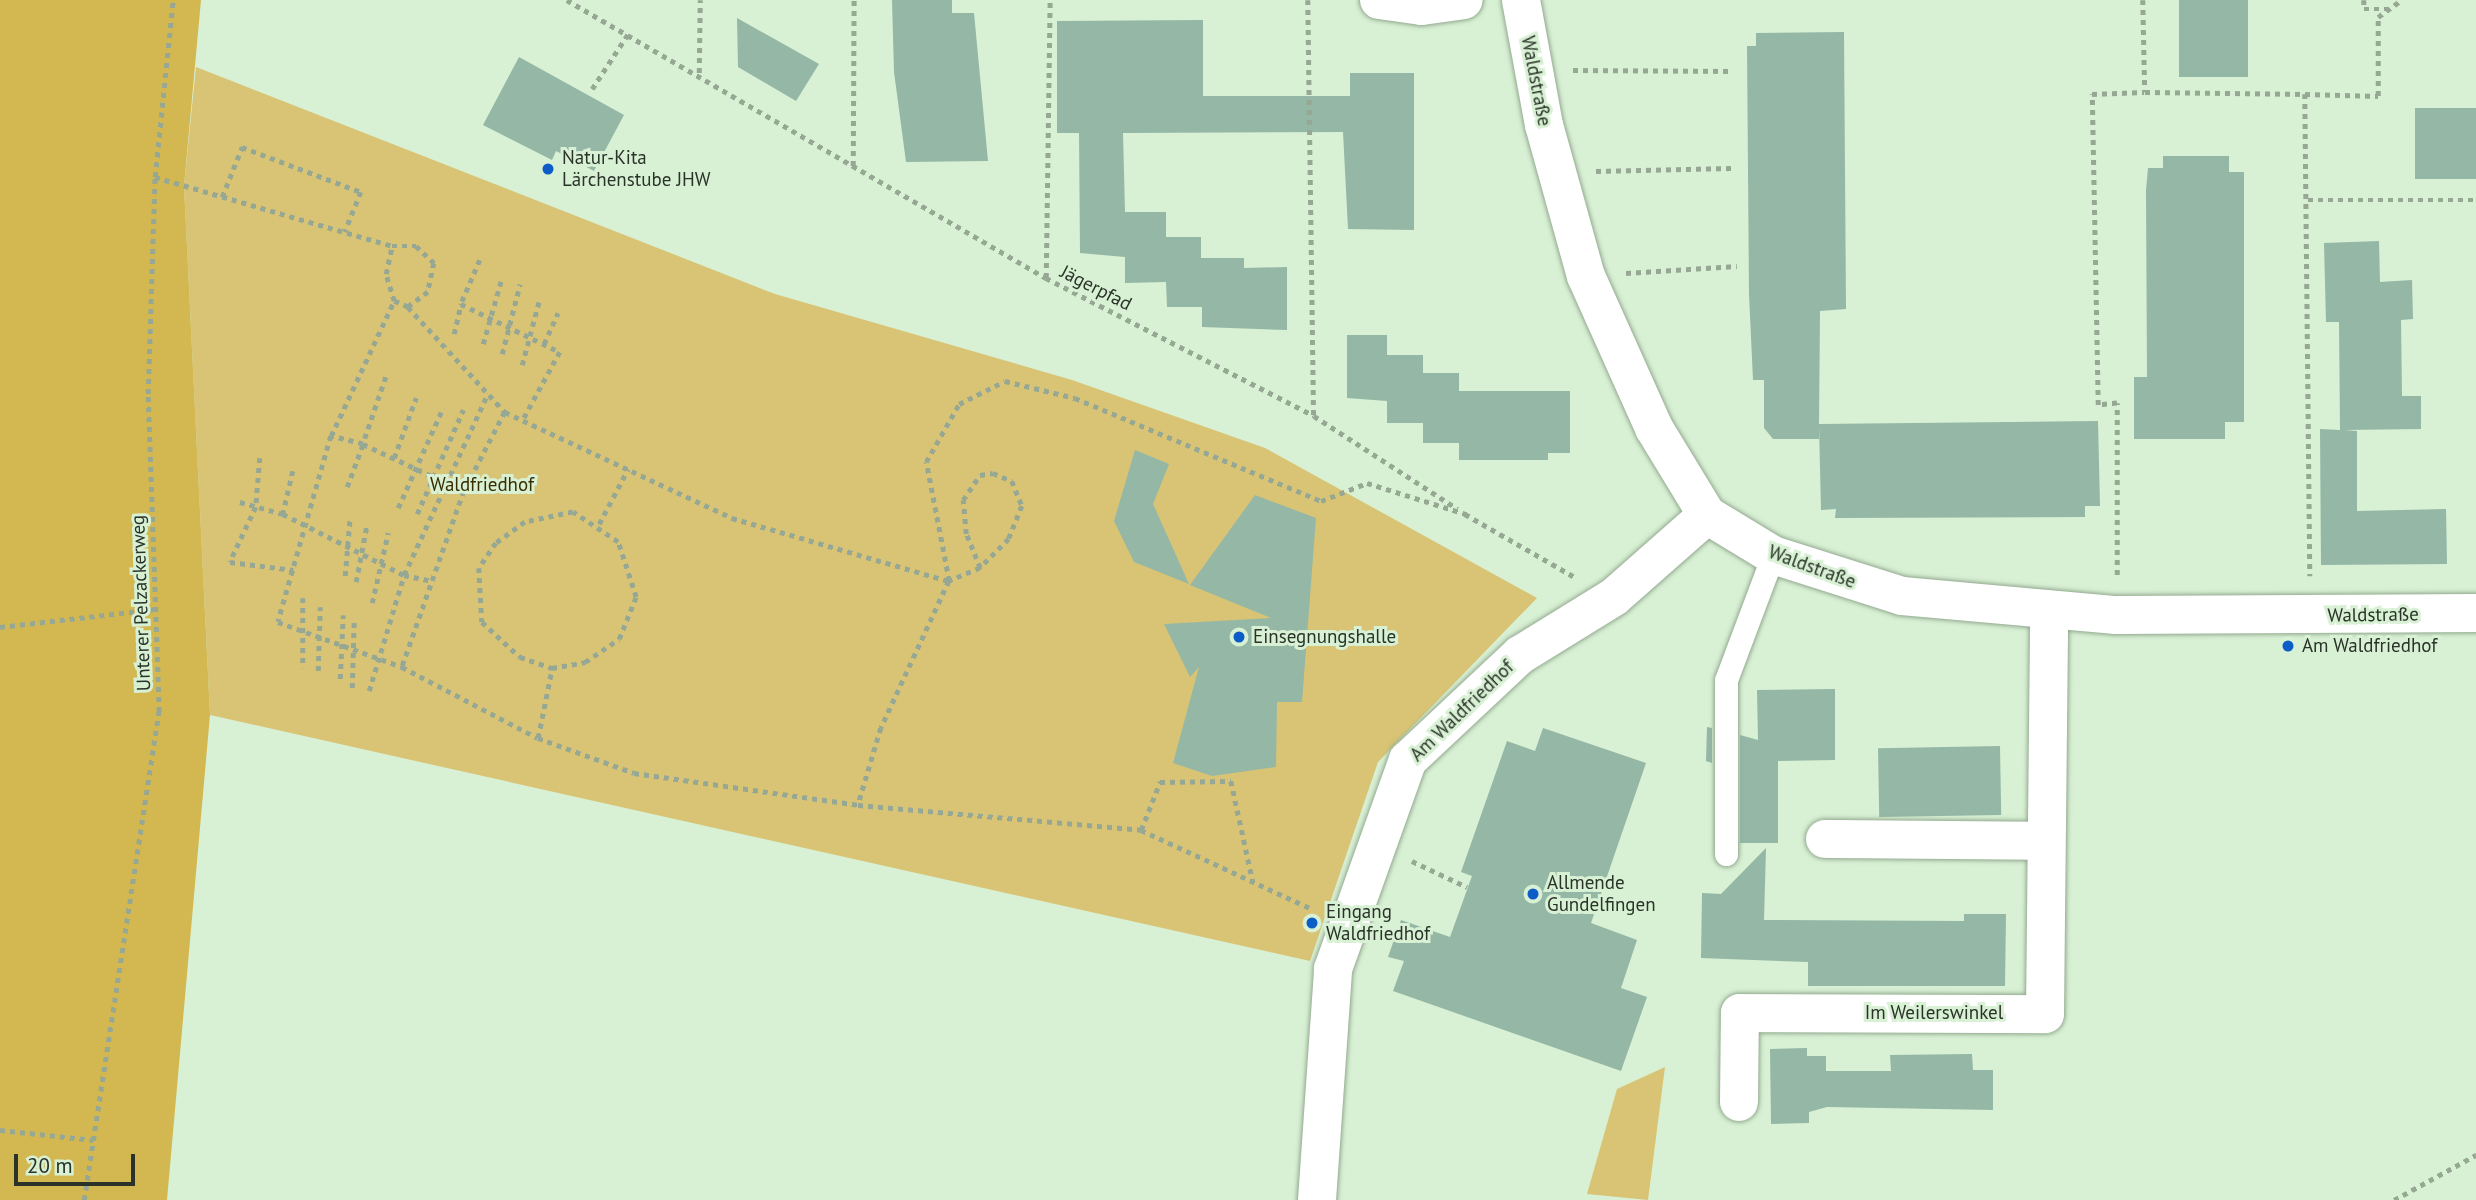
<!DOCTYPE html>
<html>
<head>
<meta charset="utf-8">
<style>
	body { margin:0 }
	#map { position:relative; width:2476px; height:1200px; overflow:hidden; background:#d8f0d4; font-family:"PT Sans",sans-serif }
	div>[style] { position:absolute }
	.green>* { inset:0; background:#d9c475 }
	.forest>* { inset:0; background:#d3b852 }
	.building>* { inset:0; background:#94b7a6; transform-origin:0 0 }
	.path>* { height:4.5px; margin-top:-2.25px; transform-origin:0; background:repeating-linear-gradient(90deg,#96a893 0 5px,transparent 0 10px) }
	.roads { filter:drop-shadow(0 0 2px #93aa90) drop-shadow(0 0 2px #93aa90) }
	.lane>* { height:23px; margin:-11.5px; padding:0 11.5px; transform-origin:11.5px; border-radius:11.5px; background:#fff }
	.street>* { height:38px; margin:-19px; padding:0 19px; transform-origin:19px; border-radius:19px; background:#fff }
	.secondary>* { height:38px; margin:-19px; padding:0 19px; transform-origin:19px; border-radius:19px; background:#fff }
	.dots>* { width:19px; height:19px; translate:-50% -50%; box-sizing:border-box; border:4px solid #d8f0d4; border-radius:50% }
	span { translate:-50% -50%; white-space:nowrap; text-align:center; line-height:1.15; -webkit-text-stroke:6px #d8f0d4; paint-order:stroke }
	.street-label { font-size:19px; color:#293328 }
	.poi-label { font-size:19px; color:#293328 }
	.left { translate:0 -50%; text-align:left }
	.park-label { font-size:19px; color:#392e01 }
	.scale { position:absolute; left:14px; top:1154px; width:121px; height:32px; box-sizing:border-box; border:4px solid #293328; border-top:0; padding-left:9px; font-size:21px; line-height:24px; white-space:nowrap; color:#293328; -webkit-text-stroke:5px #d8f0d4; paint-order:stroke }
</style>
</head>
<body>
<div id="map">
	<div class="green">
		<div style="clip-path:polygon(196px 67px,775px 294px,1072px 380px,1265px 448px,1537px 598px,1378px 762px,1310px 961px,210px 715px,184px 186px)"></div>
		<div style="clip-path:polygon(1665px 1067px,1648px 1200px,1587px 1194px,1617px 1089px)"></div>
	</div>
	<div class="forest">
		<div style="clip-path:polygon(0 0,201px 0,184px 186px,210px 715px,167px 1200px,0 1200px)"></div>
	</div>
	<div class="building">
		<div style="clip-path:polygon(892px 0,952px 0,952px 13px,974px 13px,988px 161px,906px 162px,894px 72px)"></div>
		<div style="left:2179px;top:0;width:69px;height:77px"></div>
		<div style="clip-path:polygon(737px 18px,819px 64px,796px 101px,738px 67px)"></div>
		<div style="clip-path:polygon(1203px 20px,1203px 96px,1350px 96px,1350px 73px,1414px 73px,1414px 230px,1348px 229px,1343px 132px,1123px 133px,1125px 212px,1166px 212px,1166px 237px,1201px 237px,1201px 258px,1244px 258px,1244px 268px,1287px 267px,1287px 330px,1202px 327px,1202px 307px,1167px 307px,1166px 282px,1125px 283px,1125px 257px,1080px 253px,1079px 133px,1057px 133px,1057px 21px)"></div>
		<div style="clip-path:polygon(1844px 32px,1846px 309px,1820px 311px,1819px 424px,2098px 421px,2100px 506px,2085px 506px,2085px 517px,1835px 518px,1836px 509px,1821px 510px,1819px 425px,1819px 439px,1773px 439px,1764px 428px,1764px 380px,1753px 380px,1749px 294px,1747px 46px,1756px 46px,1756px 33px)"></div>
		<div style="clip-path:polygon(519px 57px,624px 115px,594px 171px,556px 151px,552px 160px,483px 125px)"></div>
		<div style="left:2415px;top:108px;width:61px;height:71px"></div>
		<div style="clip-path:polygon(2163px 156px,2229px 156px,2229px 172px,2244px 172px,2244px 422px,2225px 422px,2225px 439px,2134px 439px,2134px 377px,2147px 377px,2146px 190px,2148px 168px,2163px 168px)"></div>
		<div style="clip-path:polygon(2379px 241px,2380px 282px,2412px 280px,2413px 319px,2401px 320px,2402px 396px,2421px 396px,2421px 429px,2344px 430px,2357px 431px,2357px 511px,2446px 509px,2447px 564px,2321px 565px,2320px 429px,2340px 430px,2339px 322px,2326px 322px,2324px 243px)"></div>
		<div style="clip-path:polygon(1347px 335px,1387px 335px,1387px 355px,1423px 355px,1423px 373px,1459px 373px,1459px 391px,1570px 391px,1570px 453px,1548px 453px,1548px 460px,1459px 460px,1459px 443px,1423px 443px,1423px 423px,1387px 423px,1387px 401px,1347px 398px)"></div>
		<div style="clip-path:polygon(1135px 450px,1169px 464px,1153px 504px,1189px 584px,1134px 562px,1114px 521px)"></div>
		<div style="clip-path:polygon(1255px 495px,1316px 518px,1302px 702px,1277px 702px,1276px 767px,1212px 776px,1173px 763px,1199px 667px,1190px 677px,1164px 624px,1271px 618px,1190px 585px)"></div>
		<div style="clip-path:polygon(1835px 689px,1835px 760px,1778px 761px,1778px 843px,1740px 843px,1740px 735px,1758px 740px,1757px 690px)"></div>
		<div style="clip-path:polygon(1707px 727px,1712px 728px,1712px 763px,1706px 761px)"></div>
		<div style="clip-path:polygon(1543px 728px,1646px 763px,1591px 923px,1637px 940px,1621px 988px,1647px 997px,1621px 1071px,1393px 991px,1404px 961px,1388px 957px,1401px 920px,1450px 937px,1472px 876px,1461px 872px,1507px 741px,1535px 751px)"></div>
		<div style="left:2000px;top:746px;width:69px;height:122px;rotate:89deg"></div>
		<div style="clip-path:polygon(1766px 848px,1764px 920px,1964px 921px,1964px 914px,2006px 914px,2005px 986px,1808px 986px,1808px 962px,1701px 958px,1702px 893px,1721px 894px)"></div>
		<div style="clip-path:polygon(1807px 1048px,1807px 1056px,1826px 1056px,1826px 1071px,1891px 1071px,1890px 1055px,1972px 1054px,1973px 1070px,1993px 1070px,1993px 1110px,1827px 1107px,1809px 1112px,1809px 1123px,1771px 1124px,1770px 1049px)"></div>
	</div>
	<div class="path">
		<div style="left:567px;top:0;width:554px;rotate:30.13deg"></div>
		<div style="left:1046px;top:278px;width:301px;rotate:27.2deg"></div>
		<div style="left:1314px;top:416px;width:171px;rotate:32.9deg"></div>
		<div style="left:1308px;top:0;width:416px;rotate:89.2deg"></div>
		<div style="left:2143px;top:0;width:92px;rotate:88.8deg"></div>
		<div style="left:2145px;top:92px;width:160px;rotate:0.7deg"></div>
		<div style="left:2305px;top:94px;width:482px;rotate:89.4deg"></div>
		<div style="left:2364px;top:0;width:9px;rotate:90deg"></div>
		<div style="left:2364px;top:9px;width:25px"></div>
		<div style="left:1573px;top:70px;width:160px;rotate:0.4deg"></div>
		<div style="left:699px;top:73px;width:73px;rotate:-89.2deg"></div>
		<div style="left:592px;top:89px;width:66px;rotate:-56.8deg"></div>
		<div style="left:2305px;top:94px;width:73px;rotate:1.6deg"></div>
		<div style="left:2378px;top:96px;width:79px;rotate:-90deg"></div>
		<div style="left:2378px;top:17px;width:29px;rotate:-36deg"></div>
		<div style="left:853px;top:166px;width:166px;rotate:-89.7deg"></div>
		<div style="left:1596px;top:171px;width:135px;rotate:-1.3deg"></div>
		<div style="left:155px;top:177px;width:247px;rotate:16.2deg"></div>
		<div style="left:222px;top:197px;width:54px;rotate:-68.2deg"></div>
		<div style="left:242px;top:147px;width:127px;rotate:20.7deg"></div>
		<div style="left:361px;top:192px;width:43px;rotate:111.8deg"></div>
		<div style="left:2308px;top:200px;width:168px"></div>
		<div style="left:480px;top:260px;width:48px;rotate:113.4deg"></div>
		<div style="left:461px;top:304px;width:110px;rotate:25.9deg"></div>
		<div style="left:560px;top:352px;width:77px;rotate:118.6deg"></div>
		<div style="left:1626px;top:273px;width:111px;rotate:-3.6deg"></div>
		<div style="left:1046px;top:278px;width:278px;rotate:-89.2deg"></div>
		<div style="left:408px;top:307px;width:15px;rotate:-157deg"></div>
		<div style="left:394px;top:301px;width:28px;rotate:-107deg"></div>
		<div style="left:386px;top:274px;width:29px;rotate:-78deg"></div>
		<div style="left:392px;top:246px;width:24px"></div>
		<div style="left:416px;top:246px;width:25px;rotate:43deg"></div>
		<div style="left:434px;top:263px;width:30px;rotate:102deg"></div>
		<div style="left:428px;top:292px;width:25px;rotate:143deg"></div>
		<div style="left:408px;top:307px;width:143px;rotate:47.3deg"></div>
		<div style="left:505px;top:412px;width:251px;rotate:25deg"></div>
		<div style="left:732px;top:518px;width:226px;rotate:16.2deg"></div>
		<div style="left:949px;top:581px;width:121px;rotate:-100.9deg"></div>
		<div style="left:926px;top:462px;width:67px;rotate:-60.4deg"></div>
		<div style="left:959px;top:404px;width:51px;rotate:-26.6deg"></div>
		<div style="left:1005px;top:381px;width:72px;rotate:13.7deg"></div>
		<div style="left:1075px;top:398px;width:267px;rotate:22.7deg"></div>
		<div style="left:1321px;top:501px;width:49px;rotate:-21.4deg"></div>
		<div style="left:1367px;top:483px;width:104px;rotate:17.4deg"></div>
		<div style="left:454px;top:334px;width:31px;rotate:-77deg"></div>
		<div style="left:483px;top:344px;width:66px;rotate:-74.1deg"></div>
		<div style="left:544px;top:344px;width:34px;rotate:-66deg"></div>
		<div style="left:502px;top:354px;width:72px;rotate:-75.6deg"></div>
		<div style="left:522px;top:365px;width:66px;rotate:-75.1deg"></div>
		<div style="left:386px;top:377px;width:71px;rotate:108.9deg"></div>
		<div style="left:363px;top:444px;width:111px;rotate:25deg"></div>
		<div style="left:505px;top:412px;width:89px;rotate:117.4deg"></div>
		<div style="left:464px;top:491px;width:187px;rotate:109.4deg"></div>
		<div style="left:402px;top:667px;width:153px;rotate:27.6deg"></div>
		<div style="left:538px;top:738px;width:102px;rotate:20deg"></div>
		<div style="left:634px;top:773px;width:226px;rotate:8.1deg"></div>
		<div style="left:331px;top:436px;width:193px;rotate:105.9deg"></div>
		<div style="left:278px;top:622px;width:132px;rotate:19.9deg"></div>
		<div style="left:260px;top:458px;width:49px;rotate:94.7deg"></div>
		<div style="left:256px;top:507px;width:61px;rotate:115.3deg"></div>
		<div style="left:230px;top:562px;width:64px;rotate:7.2deg"></div>
		<div style="left:394px;top:458px;width:64px;rotate:-69.9deg"></div>
		<div style="left:293px;top:471px;width:44px;rotate:103.1deg"></div>
		<div style="left:283px;top:514px;width:136px;rotate:26.8deg"></div>
		<div style="left:404px;top:575px;width:29px;rotate:12deg"></div>
		<div style="left:347px;top:487px;width:46px;rotate:-69.6deg"></div>
		<div style="left:363px;top:444px;width:33px;rotate:-166deg"></div>
		<div style="left:331px;top:436px;width:149px;rotate:-65deg"></div>
		<div style="left:240px;top:502px;width:45px;rotate:15.6deg"></div>
		<div style="left:398px;top:508px;width:110px;rotate:-65.8deg"></div>
		<div style="left:417px;top:514px;width:114px;rotate:-66.1deg"></div>
		<div style="left:1465px;top:514px;width:125px;rotate:29.9deg"></div>
		<div style="left:599px;top:524px;width:62px;rotate:-62.2deg"></div>
		<div style="left:980px;top:568px;width:37px;rotate:-112deg"></div>
		<div style="left:966px;top:534px;width:34px;rotate:-95deg"></div>
		<div style="left:963px;top:500px;width:30px;rotate:-56deg"></div>
		<div style="left:980px;top:475px;width:13px;rotate:-9deg"></div>
		<div style="left:993px;top:473px;width:21px;rotate:23deg"></div>
		<div style="left:1012px;top:481px;width:27px;rotate:68deg"></div>
		<div style="left:1022px;top:506px;width:35px;rotate:112deg"></div>
		<div style="left:1009px;top:539px;width:41px;rotate:135deg"></div>
		<div style="left:980px;top:568px;width:34px;rotate:157deg"></div>
		<div style="left:949px;top:581px;width:162px;rotate:114.8deg"></div>
		<div style="left:881px;top:728px;width:80px;rotate:106.6deg"></div>
		<div style="left:858px;top:805px;width:284px;rotate:5deg"></div>
		<div style="left:1141px;top:830px;width:188px;rotate:24.8deg"></div>
		<div style="left:2117px;top:575px;width:172px;rotate:-90deg"></div>
		<div style="left:2117px;top:403px;width:19px;rotate:174deg"></div>
		<div style="left:2098px;top:405px;width:311px;rotate:-91.1deg"></div>
		<div style="left:2092px;top:94px;width:52px;rotate:-2.2deg"></div>
		<div style="left:345px;top:576px;width:59px;rotate:-85.2deg"></div>
		<div style="left:356px;top:582px;width:59px;rotate:-79.3deg"></div>
		<div style="left:303px;top:598px;width:70px;rotate:90deg"></div>
		<div style="left:372px;top:603px;width:72px;rotate:-77.1deg"></div>
		<div style="left:0;top:627px;width:157px;rotate:-6.6deg"></div>
		<div style="left:318px;top:671px;width:64px;rotate:-88.2deg"></div>
		<div style="left:340px;top:679px;width:64px;rotate:-87.3deg"></div>
		<div style="left:352px;top:688px;width:68px;rotate:-88.3deg"></div>
		<div style="left:369px;top:691px;width:121px;rotate:-73.2deg"></div>
		<div style="left:404px;top:575px;width:200px;rotate:-65.2deg"></div>
		<div style="left:538px;top:738px;width:71px;rotate:-78.7deg"></div>
		<div style="left:552px;top:668px;width:34px;rotate:-10deg"></div>
		<div style="left:585px;top:662px;width:41px;rotate:-34.1deg"></div>
		<div style="left:619px;top:639px;width:45px;rotate:-68deg"></div>
		<div style="left:636px;top:597px;width:58px;rotate:-108.1deg"></div>
		<div style="left:618px;top:542px;width:54px;rotate:-146.3deg"></div>
		<div style="left:573px;top:512px;width:49px;rotate:168.2deg"></div>
		<div style="left:525px;top:522px;width:36px;rotate:144deg"></div>
		<div style="left:496px;top:543px;width:30px;rotate:124deg"></div>
		<div style="left:479px;top:568px;width:54px;rotate:86.8deg"></div>
		<div style="left:482px;top:622px;width:52px;rotate:42.6deg"></div>
		<div style="left:520px;top:657px;width:34px;rotate:19deg"></div>
		<div style="left:1141px;top:830px;width:52px;rotate:-68.4deg"></div>
		<div style="left:1160px;top:782px;width:71px;rotate:-0.8deg"></div>
		<div style="left:1231px;top:781px;width:103px;rotate:77.7deg"></div>
		<div style="left:1412px;top:861px;width:61px;rotate:25.3deg"></div>
		<div style="left:0;top:1130px;width:94px;rotate:6.1deg"></div>
		<div style="left:84px;top:1200px;width:494px;rotate:-81.3deg"></div>
		<div style="left:159px;top:712px;width:318px;rotate:-92deg"></div>
		<div style="left:148px;top:394px;width:217px;rotate:-88.2deg"></div>
		<div style="left:155px;top:177px;width:178px;rotate:-84.2deg"></div>
		<div style="left:2394px;top:1200px;width:94px;rotate:-28.8deg"></div>
	</div>
	<div class="roads">
		<div class="lane">
			<div style="left:1726px;top:854px;width:174px;rotate:-90deg"></div>
			<div style="left:1726px;top:680px;width:134px;rotate:-69.4deg"></div>
		</div>
		<div class="street">
			<div style="left:1379px;top:0;width:43px;rotate:7.9deg"></div>
			<div style="left:1422px;top:6px;width:42px;rotate:-8.1deg"></div>
			<div style="left:1521px;top:0;width:127px;rotate:79.6deg"></div>
			<div style="left:1544px;top:125px;width:157px;rotate:74.5deg"></div>
			<div style="left:1586px;top:276px;width:167px;rotate:65.9deg"></div>
			<div style="left:1654px;top:428px;width:102px;rotate:58.7deg"></div>
			<div style="left:1825px;top:839px;width:221px;rotate:0.5deg"></div>
			<div style="left:1739px;top:1102px;width:89px;rotate:-89.4deg"></div>
			<div style="left:1740px;top:1013px;width:305px;rotate:0.2deg"></div>
			<div style="left:2045px;top:1014px;width:401px;rotate:-89.4deg"></div>
		</div>
		<div class="secondary">
			<div style="left:1317px;top:1200px;width:232px;rotate:-86deg"></div>
			<div style="left:1333px;top:969px;width:222px;rotate:-70.3deg"></div>
			<div style="left:1408px;top:760px;width:154px;rotate:-43.2deg"></div>
			<div style="left:1520px;top:655px;width:110px;rotate:-31.7deg"></div>
			<div style="left:1614px;top:597px;width:124px;rotate:-41.4deg"></div>
			<div style="left:1707px;top:515px;width:77px;rotate:31.2deg"></div>
			<div style="left:1773px;top:555px;width:135px;rotate:17.6deg"></div>
			<div style="left:1902px;top:596px;width:215px;rotate:5.1deg"></div>
			<div style="left:2116px;top:615px;width:360px;rotate:-0.3deg"></div>
		</div>
	</div>
	<div class="dots">
		<div style="left:548px;top:169px;background:#0c5dc7"></div>
		<div style="left:1239px;top:637px;background:#0c5dc7"></div>
		<div style="left:2288px;top:646px;background:#0c5dc7"></div>
		<div style="left:1533px;top:894px;background:#0c5dc7"></div>
		<div style="left:1312px;top:923px;background:#0c5dc7"></div>
	</div>
	<div class="street-label">
		<span style="left:1536px;top:81px;rotate:79deg">Waldstraße</span>
		<span style="left:1096px;top:288px;rotate:27deg">Jägerpfad</span>
		<span style="left:1812px;top:567px;rotate:20deg">Waldstraße</span>
		<span style="left:141px;top:603px;rotate:-92deg">Unterer Pelzackerweg</span>
		<span style="left:2373px;top:615px;rotate:-1deg">Waldstraße</span>
		<span style="left:1462px;top:711px;rotate:-44deg">Am Waldfriedhof</span>
		<span style="left:1934px;top:1013px">Im Weilerswinkel</span>
	</div>
	<div class="poi-label">
		<span class="left" style="left:562px;top:169px">Natur-Kita<br>Lärchenstube JHW</span>
		<span class="left" style="left:1253px;top:637px">Einsegnungshalle</span>
		<span class="left" style="left:2302px;top:646px">Am Waldfriedhof</span>
		<span class="left" style="left:1547px;top:894px">Allmende<br>Gundelfingen</span>
		<span class="left" style="left:1326px;top:923px">Eingang<br>Waldfriedhof</span>
	</div>
	<div class="park-label">
		<span style="left:482px;top:485px">Waldfriedhof</span>
	</div>
	<div class="scale">20 m</div>
</div>
</body>
</html>
